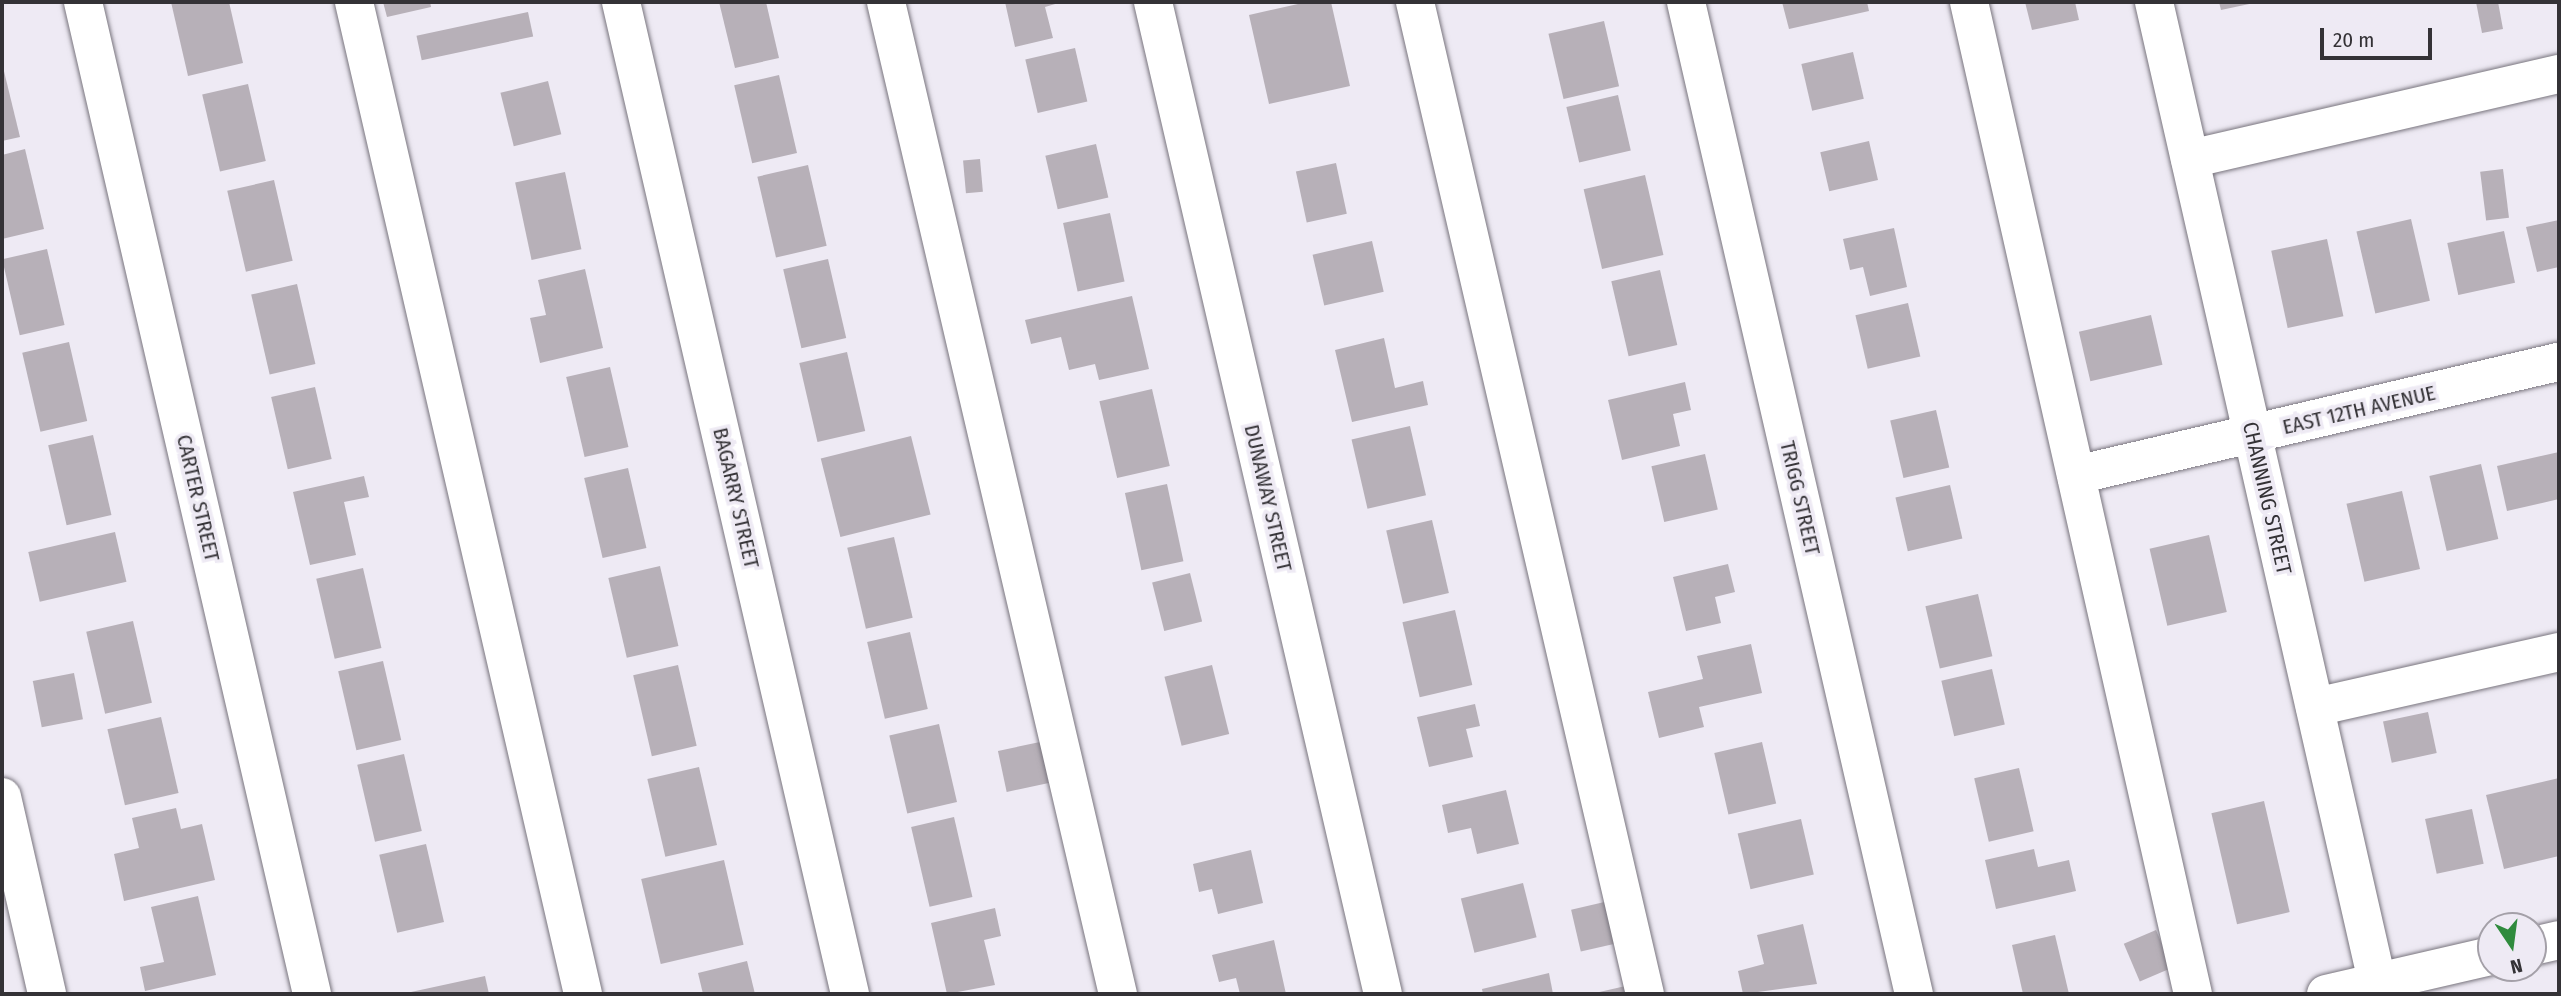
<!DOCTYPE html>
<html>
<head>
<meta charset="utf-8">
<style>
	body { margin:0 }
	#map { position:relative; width:2561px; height:996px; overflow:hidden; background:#eeeaf4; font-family:"Fira Sans Condensed",sans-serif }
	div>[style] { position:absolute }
	.building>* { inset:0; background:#b7b0b8; transform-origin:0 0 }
	.roads { filter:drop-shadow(0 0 2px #79757e) drop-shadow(0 0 2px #79757e) }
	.minor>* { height:38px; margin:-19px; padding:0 19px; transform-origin:19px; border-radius:19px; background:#fff }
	span { translate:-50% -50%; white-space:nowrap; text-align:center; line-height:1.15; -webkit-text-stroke:7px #eeeaf4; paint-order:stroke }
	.street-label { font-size:21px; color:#343236 }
	.frame { position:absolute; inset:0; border:4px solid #343236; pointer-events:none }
	.north { position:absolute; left:2477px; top:912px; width:70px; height:70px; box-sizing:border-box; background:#eeeaf4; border:2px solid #a4a0a8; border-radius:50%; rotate:167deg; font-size:19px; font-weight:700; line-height:28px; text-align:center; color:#343236 }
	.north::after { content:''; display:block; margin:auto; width:24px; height:32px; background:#2f8b3d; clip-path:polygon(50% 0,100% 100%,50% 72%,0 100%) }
	.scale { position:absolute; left:2320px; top:28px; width:112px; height:32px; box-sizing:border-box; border:4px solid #343236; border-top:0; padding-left:9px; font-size:21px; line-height:24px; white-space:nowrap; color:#343236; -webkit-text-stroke:5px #eeeaf4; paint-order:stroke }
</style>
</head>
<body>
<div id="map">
	<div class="building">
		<div style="clip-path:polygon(171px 2px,229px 2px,243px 63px,188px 76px)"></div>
		<div style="clip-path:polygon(383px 2px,430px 2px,431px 7px,387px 17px)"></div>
		<div style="clip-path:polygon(719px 2px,766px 2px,779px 58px,735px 68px)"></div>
		<div style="clip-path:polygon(1005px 2px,1062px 2px,1045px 7px,1053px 38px,1015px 47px)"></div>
		<div style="clip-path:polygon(1307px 2px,1331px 2px,1350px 86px,1269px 104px,1249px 15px)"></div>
		<div style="clip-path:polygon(1782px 2px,1867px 2px,1869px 11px,1789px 29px)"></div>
		<div style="clip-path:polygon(2025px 2px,2075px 2px,2079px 20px,2032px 30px)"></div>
		<div style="clip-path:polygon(2219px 2px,2254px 2px,2254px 3px,2221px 10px)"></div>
		<div style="clip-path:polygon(2476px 2px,2498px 2px,2503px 29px,2482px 33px)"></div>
		<div style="left:528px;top:12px;width:25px;height:114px;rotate:78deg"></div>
		<div style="left:1604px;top:21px;width:67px;height:57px;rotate:77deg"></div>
		<div style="left:1075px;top:48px;width:55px;height:51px;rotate:77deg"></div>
		<div style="left:1853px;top:52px;width:48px;height:53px;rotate:77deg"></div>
		<div style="clip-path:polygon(2px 63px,20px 137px,2px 141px)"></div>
		<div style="left:779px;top:75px;width:80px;height:46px;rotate:77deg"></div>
		<div style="left:548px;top:81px;width:55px;height:49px;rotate:76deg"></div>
		<div style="left:248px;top:84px;width:79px;height:47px;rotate:77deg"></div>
		<div style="left:1618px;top:95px;width:57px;height:53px;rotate:77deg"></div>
		<div style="left:1869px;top:141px;width:40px;height:50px;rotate:77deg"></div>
		<div style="left:1096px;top:144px;width:55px;height:52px;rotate:77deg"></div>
		<div style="clip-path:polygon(25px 149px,44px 229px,2px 239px,2px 155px)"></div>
		<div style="left:980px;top:159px;width:33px;height:17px;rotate:85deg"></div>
		<div style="left:1336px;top:163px;width:52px;height:41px;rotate:78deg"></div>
		<div style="left:808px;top:165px;width:83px;height:52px;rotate:77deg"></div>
		<div style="left:2503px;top:169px;width:49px;height:23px;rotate:83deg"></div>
		<div style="left:565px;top:172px;width:79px;height:51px;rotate:78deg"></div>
		<div style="left:1645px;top:175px;width:82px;height:63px;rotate:77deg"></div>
		<div style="left:274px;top:180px;width:83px;height:48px;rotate:77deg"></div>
		<div style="left:1110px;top:213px;width:70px;height:48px;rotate:78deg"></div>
		<div style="left:2411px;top:219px;width:84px;height:56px;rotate:77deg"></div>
		<div style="clip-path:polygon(2559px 220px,2559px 267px,2537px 272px,2526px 227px)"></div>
		<div style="clip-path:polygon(1894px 228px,1907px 287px,1870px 296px,1863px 267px,1850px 270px,1843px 239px)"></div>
		<div style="left:2504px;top:231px;width:53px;height:58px;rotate:78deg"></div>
		<div style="left:2327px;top:239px;width:79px;height:57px;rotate:78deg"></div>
		<div style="left:1372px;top:241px;width:52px;height:61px;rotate:77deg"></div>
		<div style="left:47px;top:249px;width:78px;height:46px;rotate:77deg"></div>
		<div style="left:828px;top:259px;width:81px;height:46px;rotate:77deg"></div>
		<div style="clip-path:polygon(585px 269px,603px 348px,540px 363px,530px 318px,546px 315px,538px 280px)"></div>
		<div style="left:1660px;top:270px;width:77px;height:50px;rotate:77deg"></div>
		<div style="left:297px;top:284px;width:82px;height:47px;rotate:77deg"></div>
		<div style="clip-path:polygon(1132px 296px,1149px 369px,1099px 380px,1095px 364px,1069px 370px,1061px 337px,1031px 344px,1025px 320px)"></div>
		<div style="left:1908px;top:303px;width:55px;height:54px;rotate:77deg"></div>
		<div style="left:2151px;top:315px;width:51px;height:74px;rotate:77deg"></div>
		<div style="clip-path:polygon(1384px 338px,1395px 388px,1423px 381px,1428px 405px,1352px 422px,1335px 350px)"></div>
		<div style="left:69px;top:342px;width:81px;height:48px;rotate:77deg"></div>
		<div style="left:847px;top:352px;width:81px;height:49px;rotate:77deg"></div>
		<div style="left:610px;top:367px;width:82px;height:45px;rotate:77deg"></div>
		<div style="clip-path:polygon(1685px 382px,1691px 410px,1673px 414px,1680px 446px,1622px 460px,1608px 400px)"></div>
		<div style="left:315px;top:387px;width:74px;height:45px;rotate:77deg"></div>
		<div style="left:1152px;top:389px;width:79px;height:54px;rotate:77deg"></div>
		<div style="left:1936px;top:410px;width:59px;height:47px;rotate:77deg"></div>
		<div style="left:1410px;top:426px;width:71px;height:60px;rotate:77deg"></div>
		<div style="left:93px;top:435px;width:82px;height:46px;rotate:77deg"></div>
		<div style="left:911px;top:436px;width:81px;height:93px;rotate:76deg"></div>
		<div style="clip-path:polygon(2559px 452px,2559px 499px,2507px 511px,2497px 466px)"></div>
		<div style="left:1705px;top:454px;width:57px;height:55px;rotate:77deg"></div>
		<div style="left:2481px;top:464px;width:77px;height:53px;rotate:77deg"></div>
		<div style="left:628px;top:468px;width:82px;height:45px;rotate:77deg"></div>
		<div style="clip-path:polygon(364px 476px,369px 497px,344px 502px,356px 555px,310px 565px,293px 492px)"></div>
		<div style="left:1167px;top:484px;width:79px;height:43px;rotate:78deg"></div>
		<div style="left:1950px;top:485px;width:55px;height:56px;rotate:77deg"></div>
		<div style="left:2402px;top:491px;width:80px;height:57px;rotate:77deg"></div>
		<div style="left:1432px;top:520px;width:75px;height:47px;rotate:77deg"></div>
		<div style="left:115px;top:532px;width:51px;height:89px;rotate:77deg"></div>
		<div style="left:2209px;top:535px;width:79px;height:61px;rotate:77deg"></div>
		<div style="left:894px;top:537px;width:83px;height:48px;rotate:77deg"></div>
		<div style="clip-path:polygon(1728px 564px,1735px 592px,1715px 597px,1721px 623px,1686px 631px,1673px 577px)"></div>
		<div style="left:660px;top:566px;width:82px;height:53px;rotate:77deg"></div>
		<div style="left:363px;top:568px;width:82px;height:48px;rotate:77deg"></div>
		<div style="left:1190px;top:573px;width:50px;height:39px;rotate:76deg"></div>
		<div style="left:1978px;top:594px;width:64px;height:54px;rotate:77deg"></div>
		<div style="left:1455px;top:610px;width:77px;height:54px;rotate:77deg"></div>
		<div style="left:133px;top:621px;width:84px;height:48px;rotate:77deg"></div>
		<div style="left:910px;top:632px;width:79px;height:44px;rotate:77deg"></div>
		<div style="clip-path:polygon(1751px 644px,1762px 693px,1699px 707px,1704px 727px,1659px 738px,1648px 692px,1703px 679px,1697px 656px)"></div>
		<div style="left:383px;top:661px;width:81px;height:46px;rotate:77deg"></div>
		<div style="left:678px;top:665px;width:83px;height:46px;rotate:77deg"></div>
		<div style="left:1212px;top:665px;width:71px;height:49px;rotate:76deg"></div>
		<div style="left:1992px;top:669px;width:57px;height:52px;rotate:77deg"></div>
		<div style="left:74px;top:673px;width:47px;height:42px;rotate:79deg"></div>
		<div style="clip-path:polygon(1475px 704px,1480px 726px,1466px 729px,1473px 757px,1429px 767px,1417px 717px)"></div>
		<div style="left:2428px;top:712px;width:42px;height:46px;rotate:78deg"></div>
		<div style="left:161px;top:717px;width:78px;height:55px;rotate:77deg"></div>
		<div style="left:939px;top:724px;width:80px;height:51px;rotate:77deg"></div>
		<div style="left:1040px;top:742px;width:42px;height:43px;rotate:78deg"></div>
		<div style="left:1762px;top:742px;width:63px;height:49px;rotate:77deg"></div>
		<div style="left:404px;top:754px;width:79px;height:48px;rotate:77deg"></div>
		<div style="left:699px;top:767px;width:80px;height:53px;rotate:77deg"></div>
		<div style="left:2019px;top:768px;width:65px;height:46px;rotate:77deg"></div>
		<div style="clip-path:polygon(2559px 778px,2559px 856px,2504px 869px,2486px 795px)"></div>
		<div style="clip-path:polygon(1506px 790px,1519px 844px,1477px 854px,1471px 828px,1448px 833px,1442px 805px)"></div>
		<div style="left:2264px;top:801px;width:114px;height:54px;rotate:77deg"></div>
		<div style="clip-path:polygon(176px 808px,181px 829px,202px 824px,215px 880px,124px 901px,114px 854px,139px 848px,132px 818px)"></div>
		<div style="left:2472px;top:809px;width:56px;height:48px;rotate:78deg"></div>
		<div style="left:954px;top:817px;width:82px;height:44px;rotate:77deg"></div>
		<div style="left:1801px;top:819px;width:57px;height:65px;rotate:77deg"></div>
		<div style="left:426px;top:844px;width:80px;height:48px;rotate:77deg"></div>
		<div style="clip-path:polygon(2034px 849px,2038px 867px,2069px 860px,2076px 891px,1996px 909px,1985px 860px)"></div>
		<div style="clip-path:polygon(1251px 850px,1263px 903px,1218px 914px,1212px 889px,1199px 892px,1193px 864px)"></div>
		<div style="left:724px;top:860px;width:87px;height:85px;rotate:77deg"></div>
		<div style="left:1523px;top:883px;width:56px;height:64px;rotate:76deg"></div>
		<div style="clip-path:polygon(198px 896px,216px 975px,145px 991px,140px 967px,164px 962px,151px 907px)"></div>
		<div style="left:1613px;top:900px;width:43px;height:43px;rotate:77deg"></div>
		<div style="clip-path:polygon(995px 908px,1001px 936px,984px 940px,995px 985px,947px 994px,931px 923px)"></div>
		<div style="clip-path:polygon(1803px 924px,1817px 984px,1743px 994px,1738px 971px,1764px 964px,1757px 935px)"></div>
		<div style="left:2156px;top:930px;width:41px;height:35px;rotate:67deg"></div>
		<div style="clip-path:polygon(2055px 935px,2069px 994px,2023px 994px,2012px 945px)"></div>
		<div style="clip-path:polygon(1274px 940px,1286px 994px,1240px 994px,1236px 978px,1219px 982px,1212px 955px)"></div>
		<div style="clip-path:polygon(747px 961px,755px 994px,703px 994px,698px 973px)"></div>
		<div style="clip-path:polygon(1549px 973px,1553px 994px,1483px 994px,1482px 989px)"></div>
		<div style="clip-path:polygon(485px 976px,489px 994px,412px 994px,411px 992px)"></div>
		<div style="clip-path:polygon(1630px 985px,1632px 994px,1596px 994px,1595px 993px)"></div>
	</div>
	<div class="roads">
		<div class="minor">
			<div style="left:83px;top:2px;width:1018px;rotate:77deg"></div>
			<div style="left:354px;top:2px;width:1018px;rotate:77deg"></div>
			<div style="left:621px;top:2px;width:1018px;rotate:77deg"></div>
			<div style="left:886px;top:2px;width:1019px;rotate:76.84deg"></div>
			<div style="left:1153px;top:2px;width:1018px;rotate:76.95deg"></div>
			<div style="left:1415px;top:2px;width:1018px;rotate:76.95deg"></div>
			<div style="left:1686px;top:2px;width:1018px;rotate:77.06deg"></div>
			<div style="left:1969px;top:2px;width:1017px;rotate:77.28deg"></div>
			<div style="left:2154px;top:2px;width:1017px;rotate:77.17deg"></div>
			<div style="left:2190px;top:159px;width:379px;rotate:-13deg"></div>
			<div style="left:2076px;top:475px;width:496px;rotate:-13.2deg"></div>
			<div style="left:2315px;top:707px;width:250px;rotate:-12.7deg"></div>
			<div style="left:2px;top:797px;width:202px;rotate:77.1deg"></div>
			<div style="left:2533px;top:946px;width:27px;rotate:-13deg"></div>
			<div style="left:2326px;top:994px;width:169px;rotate:-13deg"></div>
		</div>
	</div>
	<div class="street-label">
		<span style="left:2359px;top:410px;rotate:-13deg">EAST 12TH AVENUE</span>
		<span style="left:198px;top:498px;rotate:77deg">CARTER STREET</span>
		<span style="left:736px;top:498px;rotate:77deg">BAGARRY STREET</span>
		<span style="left:1268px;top:498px;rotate:77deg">DUNAWAY STREET</span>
		<span style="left:1800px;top:498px;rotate:77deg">TRIGG STREET</span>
		<span style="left:2267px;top:498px;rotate:77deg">CHANNING STREET</span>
	</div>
	<div class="frame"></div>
	<div class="north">N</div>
	<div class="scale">20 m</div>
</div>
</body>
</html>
